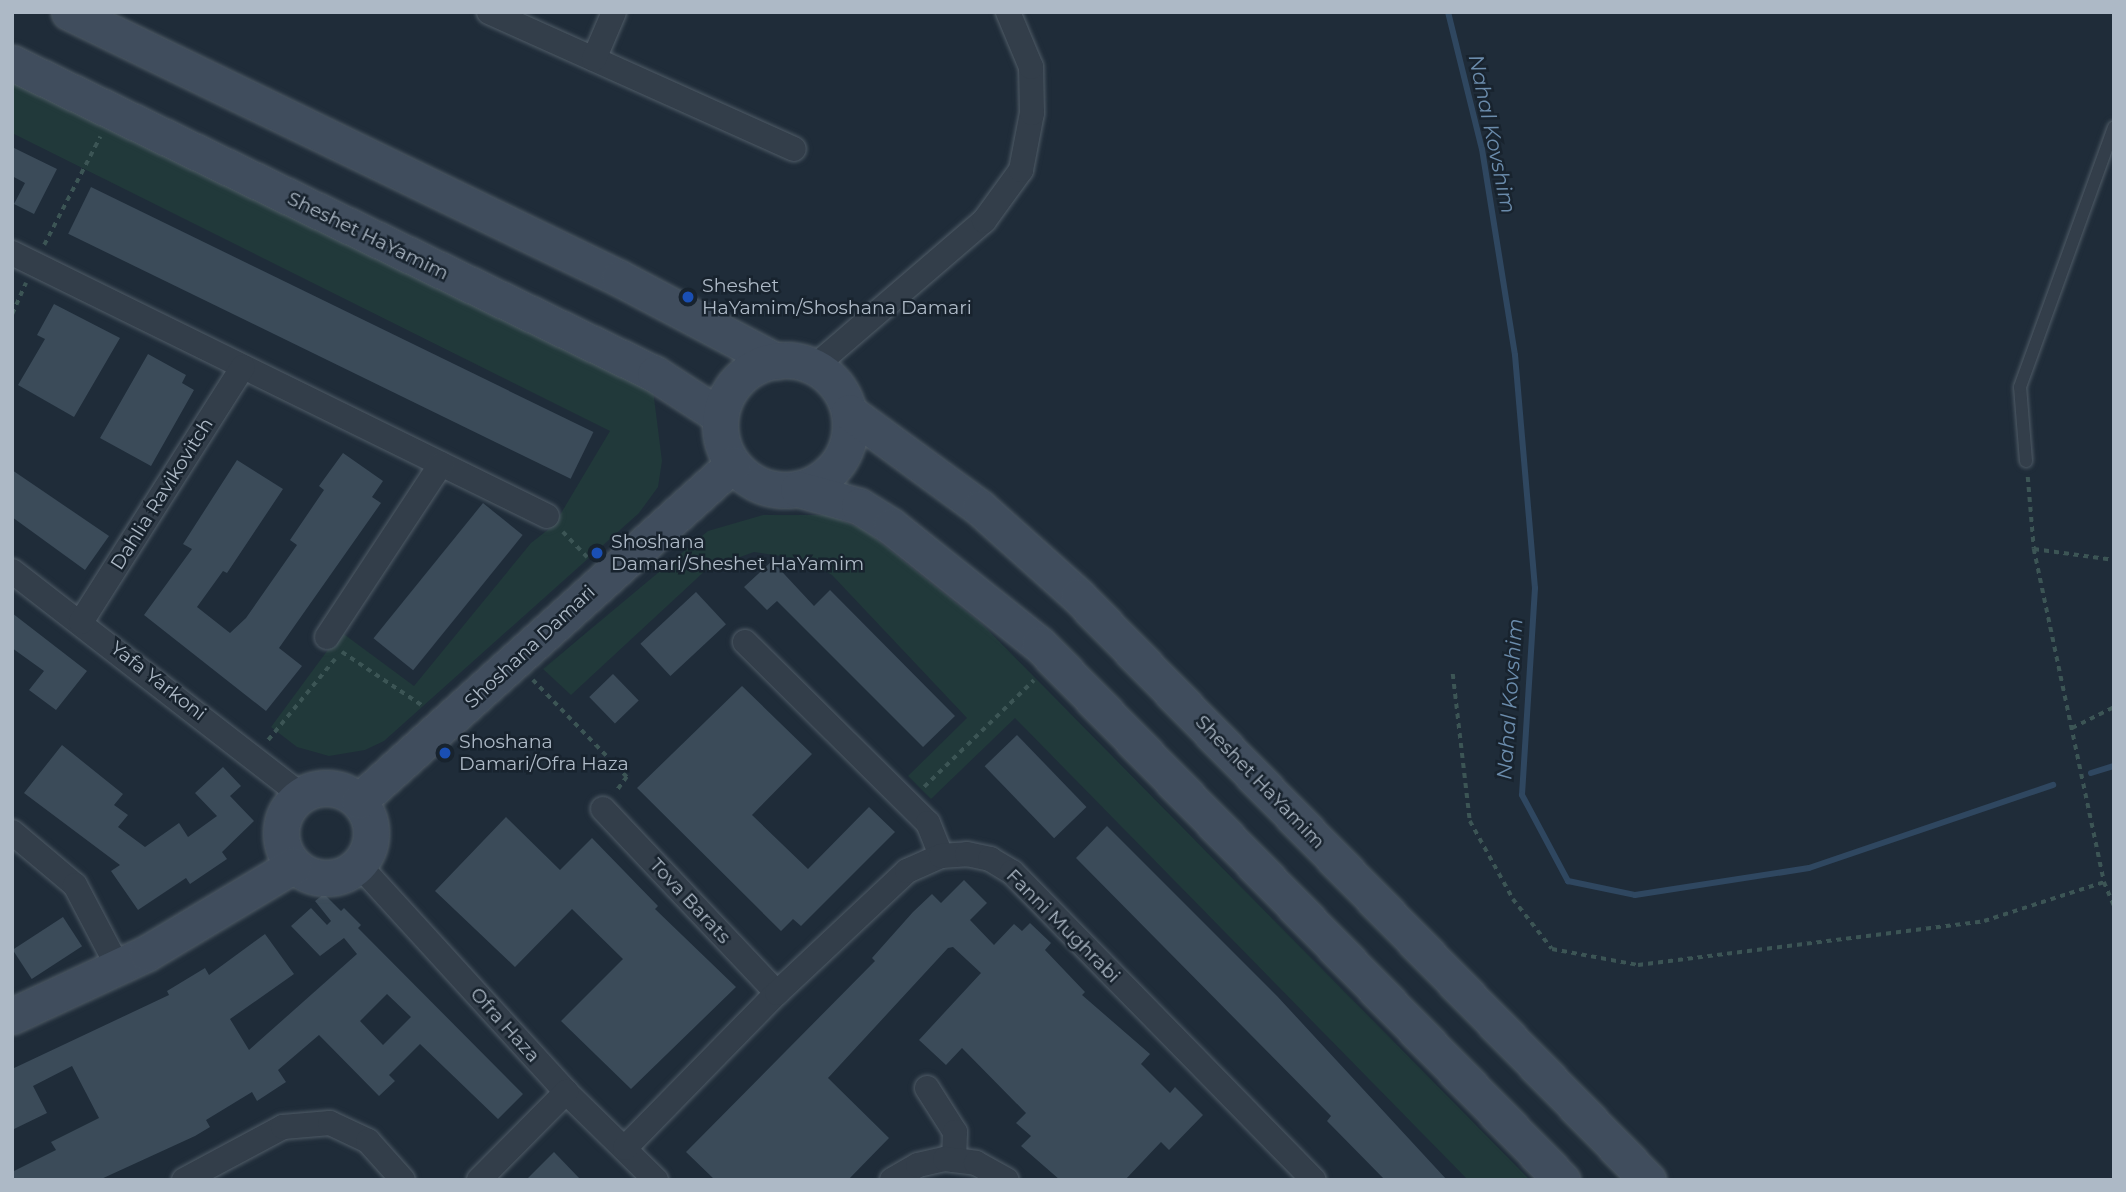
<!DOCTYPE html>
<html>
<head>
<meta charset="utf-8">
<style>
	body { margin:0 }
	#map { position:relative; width:2126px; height:1192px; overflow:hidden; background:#1f2c39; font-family:Montserrat,sans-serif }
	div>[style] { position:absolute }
	.green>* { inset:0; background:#21393a }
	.stream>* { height:6px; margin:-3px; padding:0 3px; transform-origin:3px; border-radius:3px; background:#2f4760 }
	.building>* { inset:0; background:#3b4b59; transform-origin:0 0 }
	.path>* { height:3.5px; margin-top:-1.75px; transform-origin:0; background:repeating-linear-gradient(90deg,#3c5555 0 5px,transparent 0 10px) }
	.roads { filter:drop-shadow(0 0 2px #505c67) drop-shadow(0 0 2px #505c67) }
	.lane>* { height:12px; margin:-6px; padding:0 6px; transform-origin:6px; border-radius:6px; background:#333e4a }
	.street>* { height:24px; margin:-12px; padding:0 12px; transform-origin:12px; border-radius:12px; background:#333e4a }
	.secondary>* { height:35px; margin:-17.5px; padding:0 17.5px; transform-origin:17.5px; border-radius:17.5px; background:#404d5d }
	.secondary>.ring { margin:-17.5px; padding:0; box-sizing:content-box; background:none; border:35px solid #404d5d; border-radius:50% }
	.dots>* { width:19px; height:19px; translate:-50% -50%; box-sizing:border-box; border:4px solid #18232e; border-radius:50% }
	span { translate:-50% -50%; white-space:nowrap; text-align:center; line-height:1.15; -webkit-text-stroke:5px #18232e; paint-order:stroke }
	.street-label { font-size:19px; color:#adb9c6 }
	.poi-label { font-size:19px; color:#adb9c6 }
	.left { translate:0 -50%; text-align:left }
	.water-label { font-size:21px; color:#6b8cac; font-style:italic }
	.frame { position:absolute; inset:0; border:14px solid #adb9c6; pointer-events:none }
</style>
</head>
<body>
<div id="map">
	<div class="green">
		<div style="clip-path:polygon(12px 81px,653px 390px,662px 461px,658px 487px,639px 513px,384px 741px,365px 750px,329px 756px,297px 747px,271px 727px,341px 632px,414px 686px,531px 543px,554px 525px,610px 431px,12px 133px)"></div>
		<div style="clip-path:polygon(763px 515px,828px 515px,865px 530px,982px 624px,1530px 1180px,1468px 1180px,1015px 718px,931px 799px,908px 776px,967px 718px,832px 575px,806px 560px,754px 552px,707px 569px,571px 695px,543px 669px,708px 531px)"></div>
	</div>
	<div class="stream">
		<div style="left:1448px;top:12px;width:141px;rotate:76.1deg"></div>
		<div style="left:1482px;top:149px;width:209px;rotate:80.9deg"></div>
		<div style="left:1515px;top:355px;width:234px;rotate:85.1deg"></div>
		<div style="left:1535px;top:588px;width:207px;rotate:93.6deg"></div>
		<div style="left:1522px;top:795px;width:98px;rotate:61.9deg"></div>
		<div style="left:1568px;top:881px;width:68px;rotate:11.8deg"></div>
		<div style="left:1635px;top:895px;width:176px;rotate:-8.8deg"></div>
		<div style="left:1809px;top:868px;width:258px;rotate:-18.8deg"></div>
		<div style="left:2091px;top:773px;width:24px;rotate:-17deg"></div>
	</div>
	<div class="building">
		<div style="clip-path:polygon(12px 147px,57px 169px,34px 214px,14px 204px,25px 183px,12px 176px)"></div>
		<div style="left:91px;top:187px;width:559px;height:52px;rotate:26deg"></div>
		<div style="clip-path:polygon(54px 304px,120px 338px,74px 417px,18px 385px,45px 339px,37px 335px)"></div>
		<div style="clip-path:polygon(148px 354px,186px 375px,182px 383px,194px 390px,151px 466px,100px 438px)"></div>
		<div style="clip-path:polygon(343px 453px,383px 481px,372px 497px,381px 503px,279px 648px,302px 666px,266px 711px,144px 615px,192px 549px,183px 544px,237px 460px,283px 489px,227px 573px,223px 571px,197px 607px,230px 633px,246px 618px,297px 545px,290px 540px,324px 490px,319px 486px)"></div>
		<div style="clip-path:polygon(12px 470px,109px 536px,85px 570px,12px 517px)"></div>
		<div style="left:483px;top:503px;width:51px;height:174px;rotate:39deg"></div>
		<div style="clip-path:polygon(772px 561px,814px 606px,830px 590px,955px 716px,923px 747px,777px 601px,767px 610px,744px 587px)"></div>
		<div style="left:696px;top:592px;width:44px;height:76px;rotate:47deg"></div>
		<div style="clip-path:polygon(12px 613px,87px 671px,56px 710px,29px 690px,44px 671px,12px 648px)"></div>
		<div style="left:613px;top:674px;width:37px;height:33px;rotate:46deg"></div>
		<div style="clip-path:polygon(742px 686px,812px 754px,752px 815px,808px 869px,869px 807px,895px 832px,801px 926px,793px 919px,781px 931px,637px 788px)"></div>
		<div style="left:1017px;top:735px;width:100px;height:45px;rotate:46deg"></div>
		<div style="clip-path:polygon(62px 745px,123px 794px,114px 805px,128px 815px,118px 827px,145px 847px,179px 823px,188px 837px,217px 816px,195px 793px,223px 767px,241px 786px,230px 796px,254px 821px,222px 852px,227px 859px,190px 884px,186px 878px,138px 910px,111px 871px,120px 865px,24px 793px)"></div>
		<div style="clip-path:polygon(506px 817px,560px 870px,592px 838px,658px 906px,655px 909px,736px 987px,631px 1089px,561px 1021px,623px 959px,572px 909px,515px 967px,435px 891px)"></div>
		<div style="clip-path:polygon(1107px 826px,1277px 996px,1447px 1180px,1385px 1180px,1327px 1121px,1331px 1116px,1076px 858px)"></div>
		<div style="clip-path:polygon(964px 880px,987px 903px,970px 920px,994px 945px,1014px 924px,1022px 931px,1030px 923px,1051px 943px,1045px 950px,1085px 992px,1082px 995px,1150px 1054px,1141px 1064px,1170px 1093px,1175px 1087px,1203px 1115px,1169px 1150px,1161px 1142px,1125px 1180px,1060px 1180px,1021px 1146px,1031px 1136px,1016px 1123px,1026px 1113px,962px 1048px,946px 1065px,919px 1040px,981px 973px,953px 947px,948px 948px,828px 1078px,889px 1138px,848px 1180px,715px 1180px,686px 1152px,875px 961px,872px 958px,913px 912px,932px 894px,941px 903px)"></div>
		<div style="clip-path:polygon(evenodd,324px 894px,341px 911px,344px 908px,361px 925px,358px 928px,523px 1094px,498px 1119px,420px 1044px,389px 1075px,395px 1081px,379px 1096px,319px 1035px,278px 1070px,286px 1082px,257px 1101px,252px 1092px,206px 1120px,210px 1127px,195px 1136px,99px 1180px,12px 1180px,12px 1172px,56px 1150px,51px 1142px,99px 1118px,72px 1066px,33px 1086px,47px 1113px,12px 1130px,12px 1069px,169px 995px,167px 991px,205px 968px,209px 975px,265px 934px,294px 974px,230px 1019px,249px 1050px,357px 954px,344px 938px,320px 956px,291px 926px,311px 908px,327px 925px,331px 921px,315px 901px,324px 894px,387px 994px,411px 1017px,383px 1045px,360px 1021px,387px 994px)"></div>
		<div style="left:63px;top:917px;width:35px;height:60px;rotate:57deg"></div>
		<div style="clip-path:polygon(554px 1152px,581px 1180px,526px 1180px)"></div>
	</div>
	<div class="path">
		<div style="left:44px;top:245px;width:122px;rotate:-62.6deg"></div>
		<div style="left:12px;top:314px;width:34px;rotate:-66deg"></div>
		<div style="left:2028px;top:477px;width:72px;rotate:85.2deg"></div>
		<div style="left:2034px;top:549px;width:340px;rotate:78.1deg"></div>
		<div style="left:2104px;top:882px;width:25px;rotate:67deg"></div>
		<div style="left:563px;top:532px;width:35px;rotate:46deg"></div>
		<div style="left:2034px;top:549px;width:81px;rotate:7.8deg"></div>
		<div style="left:342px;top:652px;width:97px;rotate:33.7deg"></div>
		<div style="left:1453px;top:674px;width:148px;rotate:83.4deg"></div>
		<div style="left:1470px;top:821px;width:89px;rotate:61.1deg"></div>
		<div style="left:1513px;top:899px;width:63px;rotate:52deg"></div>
		<div style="left:1552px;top:949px;width:87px;rotate:10.5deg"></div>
		<div style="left:1638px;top:965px;width:349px;rotate:-7.2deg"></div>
		<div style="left:1984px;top:921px;width:126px;rotate:-18deg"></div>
		<div style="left:533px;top:680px;width:135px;rotate:45.9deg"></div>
		<div style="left:627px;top:777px;width:19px;rotate:126deg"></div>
		<div style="left:2072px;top:728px;width:47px;rotate:-26.6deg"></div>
		<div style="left:268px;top:740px;width:105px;rotate:-50.4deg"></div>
		<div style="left:924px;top:787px;width:153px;rotate:-44.2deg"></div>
	</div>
	<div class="roads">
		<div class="lane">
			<div style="left:2026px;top:461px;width:74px;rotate:-94.6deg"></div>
			<div style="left:2020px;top:387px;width:276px;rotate:-70.1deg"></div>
		</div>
		<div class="street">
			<div style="left:489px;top:12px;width:334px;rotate:24.2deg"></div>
			<div style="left:594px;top:59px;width:51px;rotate:-66.9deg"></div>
			<div style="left:12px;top:253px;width:596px;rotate:26.18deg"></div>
			<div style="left:814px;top:367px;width:224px;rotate:-40.7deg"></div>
			<div style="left:984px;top:221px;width:63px;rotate:-54deg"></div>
			<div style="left:1021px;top:170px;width:58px;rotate:-79.1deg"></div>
			<div style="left:1032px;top:113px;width:46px;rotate:-91.2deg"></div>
			<div style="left:1031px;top:67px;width:60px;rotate:-112.7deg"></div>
			<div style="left:12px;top:571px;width:366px;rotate:37.8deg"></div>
			<div style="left:81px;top:622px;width:302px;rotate:-57.6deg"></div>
			<div style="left:327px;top:637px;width:207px;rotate:-56.6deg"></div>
			<div style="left:745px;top:642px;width:257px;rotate:44.7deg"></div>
			<div style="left:928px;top:823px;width:35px;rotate:68deg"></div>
			<div style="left:603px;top:809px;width:253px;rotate:46.6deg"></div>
			<div style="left:12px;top:832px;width:82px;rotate:40.1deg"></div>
			<div style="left:75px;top:885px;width:93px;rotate:62.3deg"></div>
			<div style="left:359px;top:865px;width:307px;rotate:47.6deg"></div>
			<div style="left:566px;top:1092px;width:126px;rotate:44.4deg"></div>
			<div style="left:927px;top:1088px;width:52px;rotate:57.5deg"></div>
			<div style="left:955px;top:1132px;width:28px;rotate:92deg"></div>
			<div style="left:625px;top:1148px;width:217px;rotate:-45.6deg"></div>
			<div style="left:777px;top:993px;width:178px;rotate:-43.2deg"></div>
			<div style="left:907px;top:871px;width:37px;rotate:-24deg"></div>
			<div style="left:941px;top:856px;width:26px;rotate:-4deg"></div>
			<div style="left:967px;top:854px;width:24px;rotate:12deg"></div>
			<div style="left:990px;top:859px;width:26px;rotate:31deg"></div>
			<div style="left:1012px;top:872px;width:431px;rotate:45.6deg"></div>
			<div style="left:184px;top:1180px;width:112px;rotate:-28.2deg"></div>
			<div style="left:283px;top:1127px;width:47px;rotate:-4.9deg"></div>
			<div style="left:330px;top:1123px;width:42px;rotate:25.3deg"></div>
			<div style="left:368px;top:1141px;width:52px;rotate:48.1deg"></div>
			<div style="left:479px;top:1180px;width:124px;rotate:-45.3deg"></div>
			<div style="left:892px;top:1180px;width:30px;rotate:-30deg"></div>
			<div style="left:918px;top:1165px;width:28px;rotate:-13deg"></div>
			<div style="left:945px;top:1159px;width:31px;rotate:7deg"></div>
			<div style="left:976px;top:1163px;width:35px;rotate:29deg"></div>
		</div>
		<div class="secondary">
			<div style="left:69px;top:12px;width:611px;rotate:25.81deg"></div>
			<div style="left:619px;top:278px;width:178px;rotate:27.9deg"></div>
			<div style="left:12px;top:63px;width:714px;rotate:25.81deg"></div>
			<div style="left:655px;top:374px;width:77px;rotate:32.9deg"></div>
			<div class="ring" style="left:720px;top:360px;width:95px;height:95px"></div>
			<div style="left:849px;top:412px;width:162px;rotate:36.2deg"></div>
			<div style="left:980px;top:508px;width:132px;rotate:41.9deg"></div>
			<div style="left:1078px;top:596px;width:816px;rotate:45.7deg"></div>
			<div style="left:798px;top:489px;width:63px;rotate:15.6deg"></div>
			<div style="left:859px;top:506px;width:38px;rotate:32deg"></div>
			<div style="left:891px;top:526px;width:189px;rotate:38.6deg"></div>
			<div style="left:1039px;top:644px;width:749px;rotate:45.7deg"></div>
			<div class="ring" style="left:281px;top:788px;width:55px;height:55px"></div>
			<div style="left:359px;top:801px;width:503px;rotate:-42.02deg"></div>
			<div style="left:12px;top:1016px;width:149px;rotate:-25deg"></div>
			<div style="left:147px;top:953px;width:171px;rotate:-30.9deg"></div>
		</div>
	</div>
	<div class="dots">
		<div style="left:688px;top:297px;background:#1a4fb4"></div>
		<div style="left:597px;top:553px;background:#1a4fb4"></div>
		<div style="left:445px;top:753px;background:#1a4fb4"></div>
	</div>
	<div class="street-label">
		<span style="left:368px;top:236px;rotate:26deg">Sheshet HaYamim</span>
		<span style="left:162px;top:494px;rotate:-58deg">Dahlia Ravikovitch</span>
		<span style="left:530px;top:647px;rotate:-43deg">Shoshana Damari</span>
		<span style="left:158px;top:681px;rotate:38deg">Yafa Yarkoni</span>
		<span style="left:1260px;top:782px;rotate:46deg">Sheshet HaYamim</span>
		<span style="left:690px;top:901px;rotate:47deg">Tova Barats</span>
		<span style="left:1063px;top:926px;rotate:45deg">Fanni Mughrabi</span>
		<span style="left:505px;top:1025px;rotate:48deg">Ofra Haza</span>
	</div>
	<div class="poi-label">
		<span class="left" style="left:702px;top:297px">Sheshet<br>HaYamim/Shoshana Damari</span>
		<span class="left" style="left:611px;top:553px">Shoshana<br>Damari/Sheshet HaYamim</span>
		<span class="left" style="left:459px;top:753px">Shoshana<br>Damari/Ofra Haza</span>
	</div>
	<div class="water-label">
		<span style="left:1492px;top:134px;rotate:78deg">Nahal Kovshim</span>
		<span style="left:1510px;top:699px;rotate:-86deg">Nahal Kovshim</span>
	</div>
	<div class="frame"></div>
</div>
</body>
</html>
